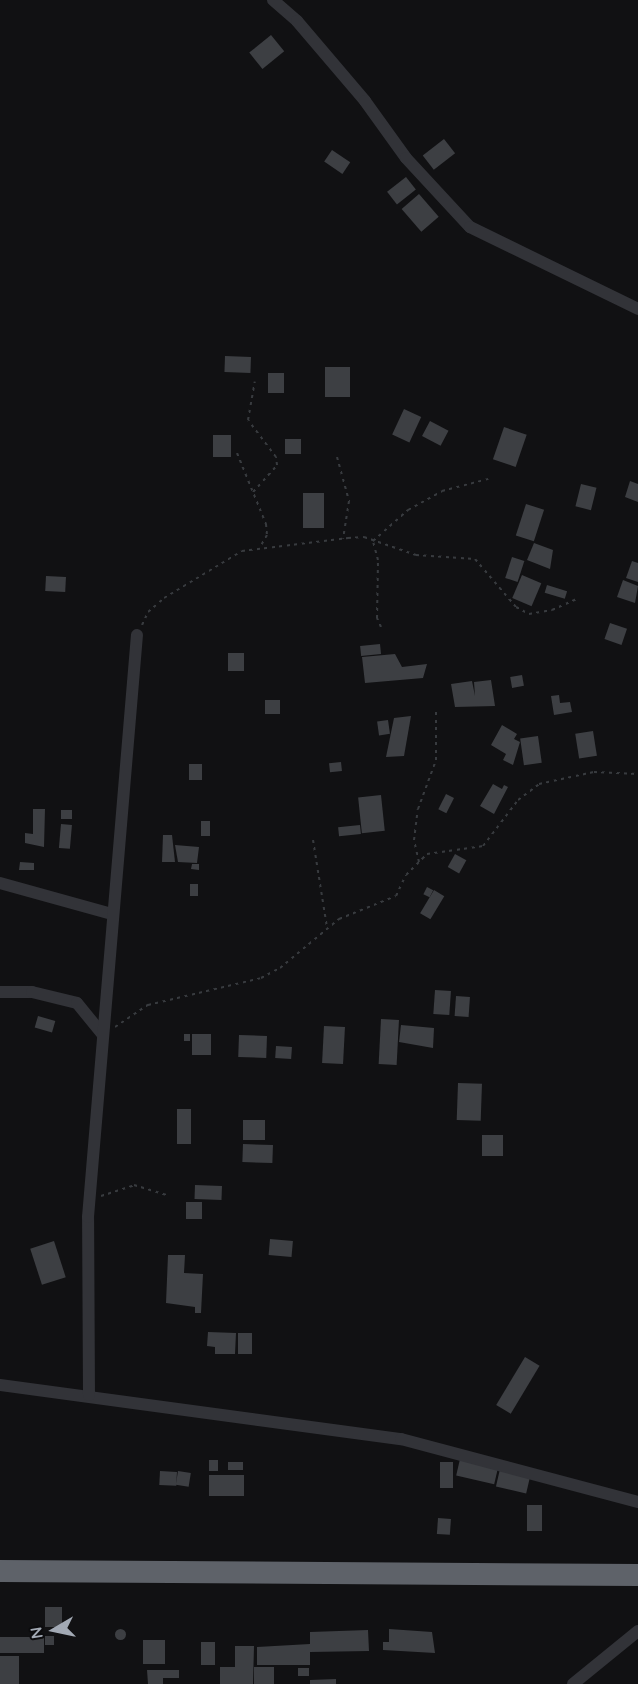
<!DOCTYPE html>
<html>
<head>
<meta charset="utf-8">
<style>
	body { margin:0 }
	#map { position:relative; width:638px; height:1684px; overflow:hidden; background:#111113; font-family:Quicksand,sans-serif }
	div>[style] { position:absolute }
	.building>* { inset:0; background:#3d3f43; transform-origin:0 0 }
	.round { border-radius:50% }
	.path>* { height:2px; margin-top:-1px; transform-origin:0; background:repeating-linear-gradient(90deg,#383b3f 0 3px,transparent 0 7.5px) }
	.street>* { height:12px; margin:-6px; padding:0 6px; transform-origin:6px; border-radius:6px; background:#323338 }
	.highway>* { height:22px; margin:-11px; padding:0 11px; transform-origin:11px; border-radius:11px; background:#5e6269 }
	span { translate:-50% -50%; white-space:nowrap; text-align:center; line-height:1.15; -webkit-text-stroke:5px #0c0c0e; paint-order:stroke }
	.north { position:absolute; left:24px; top:1600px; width:60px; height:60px; -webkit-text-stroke:4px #0c0c0e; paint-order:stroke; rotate:261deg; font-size:16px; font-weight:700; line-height:24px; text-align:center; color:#a2a9b4 }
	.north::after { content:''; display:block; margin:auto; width:21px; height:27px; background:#a2a9b4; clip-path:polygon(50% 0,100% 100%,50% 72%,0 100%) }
</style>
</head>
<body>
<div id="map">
	<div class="building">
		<div style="left:271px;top:35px;width:21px;height:28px;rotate:51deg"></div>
		<div style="left:444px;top:139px;width:18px;height:27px;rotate:52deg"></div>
		<div style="left:332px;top:150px;width:22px;height:14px;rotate:34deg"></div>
		<div style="left:406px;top:177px;width:16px;height:24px;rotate:52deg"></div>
		<div style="left:419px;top:194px;width:30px;height:23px;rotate:49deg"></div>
		<div style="left:225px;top:356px;width:26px;height:16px;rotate:2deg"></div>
		<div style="left:325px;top:367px;width:25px;height:30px"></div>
		<div style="left:268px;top:373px;width:16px;height:20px"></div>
		<div style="left:404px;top:409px;width:19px;height:28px;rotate:25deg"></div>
		<div style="left:430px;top:421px;width:21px;height:17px;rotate:28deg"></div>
		<div style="left:504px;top:427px;width:24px;height:34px;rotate:19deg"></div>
		<div style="left:213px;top:435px;width:18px;height:22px"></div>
		<div style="left:285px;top:439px;width:16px;height:15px"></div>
		<div style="clip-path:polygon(630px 481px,638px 484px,638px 502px,625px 497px)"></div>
		<div style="left:581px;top:484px;width:16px;height:23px;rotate:14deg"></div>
		<div style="left:303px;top:493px;width:21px;height:35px"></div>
		<div style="left:526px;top:504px;width:19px;height:33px;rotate:18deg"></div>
		<div style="clip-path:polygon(534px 543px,553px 550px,550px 569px,527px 560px)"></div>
		<div style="left:512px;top:557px;width:13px;height:22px;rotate:18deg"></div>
		<div style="clip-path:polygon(632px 561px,638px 563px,638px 582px,626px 578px)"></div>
		<div style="left:522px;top:575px;width:21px;height:25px;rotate:23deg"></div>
		<div style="left:46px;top:576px;width:20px;height:15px;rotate:3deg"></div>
		<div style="clip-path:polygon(623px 580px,638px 586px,635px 603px,617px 597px)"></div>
		<div style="left:547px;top:585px;width:21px;height:8px;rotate:17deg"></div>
		<div style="left:610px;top:623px;width:18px;height:17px;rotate:19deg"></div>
		<div style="left:380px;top:644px;width:10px;height:20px;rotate:84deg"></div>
		<div style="left:228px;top:653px;width:16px;height:18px"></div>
		<div style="clip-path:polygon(395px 654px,402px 667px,427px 664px,423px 678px,365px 683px,362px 657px)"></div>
		<div style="left:522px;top:675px;width:11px;height:12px;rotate:80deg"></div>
		<div style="clip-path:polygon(491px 680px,495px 706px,455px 707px,451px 684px,472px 681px,475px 696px,474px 682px)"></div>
		<div style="clip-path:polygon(559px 695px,560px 703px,570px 702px,572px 712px,554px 715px,551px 696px)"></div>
		<div style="left:265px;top:700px;width:15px;height:14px"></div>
		<div style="clip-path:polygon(411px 716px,404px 756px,386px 757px,394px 718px)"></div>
		<div style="left:388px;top:720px;width:14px;height:11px;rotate:82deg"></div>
		<div style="clip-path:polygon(502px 725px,517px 734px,514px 739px,520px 742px,513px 765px,503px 760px,506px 754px,491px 745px)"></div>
		<div style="left:593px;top:731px;width:25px;height:18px;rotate:81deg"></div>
		<div style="left:538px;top:736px;width:27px;height:18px;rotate:82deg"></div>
		<div style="left:341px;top:762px;width:9px;height:12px;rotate:84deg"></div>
		<div style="left:202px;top:764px;width:16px;height:13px;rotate:90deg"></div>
		<div style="clip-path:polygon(493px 784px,502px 789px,504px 785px,508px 787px,494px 814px,480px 806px)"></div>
		<div style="left:446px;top:794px;width:9px;height:17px;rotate:27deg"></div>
		<div style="left:381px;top:795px;width:36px;height:23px;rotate:84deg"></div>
		<div style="clip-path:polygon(33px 809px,45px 809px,44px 847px,25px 843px,25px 833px,33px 834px)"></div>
		<div style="left:61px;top:810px;width:11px;height:9px"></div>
		<div style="left:201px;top:821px;width:9px;height:15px"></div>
		<div style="left:61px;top:824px;width:11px;height:24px;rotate:5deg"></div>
		<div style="left:360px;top:825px;width:9px;height:22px;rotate:84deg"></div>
		<div style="clip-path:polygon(163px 835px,172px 835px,175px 862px,162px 862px)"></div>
		<div style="clip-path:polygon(175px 845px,199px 847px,197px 863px,178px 862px)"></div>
		<div style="left:455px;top:854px;width:13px;height:15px;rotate:29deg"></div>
		<div style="clip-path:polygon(20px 862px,34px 863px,34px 870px,19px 870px)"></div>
		<div style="clip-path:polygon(192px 864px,199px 864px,199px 870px,191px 869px)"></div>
		<div style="left:190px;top:884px;width:8px;height:12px"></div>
		<div style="left:427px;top:887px;width:7px;height:8px;rotate:27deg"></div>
		<div style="left:434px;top:890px;width:12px;height:27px;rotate:31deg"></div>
		<div style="left:435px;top:990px;width:16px;height:24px;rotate:4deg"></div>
		<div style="left:456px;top:996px;width:14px;height:20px;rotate:4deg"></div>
		<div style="left:38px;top:1016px;width:18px;height:12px;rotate:16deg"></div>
		<div style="left:381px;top:1019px;width:18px;height:45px;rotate:3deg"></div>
		<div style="clip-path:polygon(401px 1025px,434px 1028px,433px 1048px,399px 1042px)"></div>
		<div style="left:324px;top:1026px;width:21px;height:37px;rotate:3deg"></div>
		<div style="left:184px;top:1034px;width:6px;height:7px"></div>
		<div style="left:192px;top:1034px;width:19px;height:21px"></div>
		<div style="left:239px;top:1035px;width:28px;height:22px;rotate:2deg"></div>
		<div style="left:276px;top:1046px;width:16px;height:12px;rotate:4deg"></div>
		<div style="left:458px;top:1083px;width:24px;height:37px;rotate:2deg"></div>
		<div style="left:177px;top:1109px;width:14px;height:35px"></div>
		<div style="left:243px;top:1120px;width:22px;height:20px"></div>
		<div style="left:482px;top:1135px;width:21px;height:21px"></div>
		<div style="left:243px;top:1144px;width:30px;height:18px;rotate:2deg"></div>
		<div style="left:195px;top:1185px;width:27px;height:14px;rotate:2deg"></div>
		<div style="left:186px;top:1202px;width:16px;height:17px"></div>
		<div style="left:270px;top:1239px;width:23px;height:16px;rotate:5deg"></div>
		<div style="left:54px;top:1241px;width:38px;height:25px;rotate:72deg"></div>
		<div style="clip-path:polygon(168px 1255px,185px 1255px,184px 1273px,203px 1274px,201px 1313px,195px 1313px,195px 1307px,166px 1303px)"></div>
		<div style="clip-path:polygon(208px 1332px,236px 1333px,235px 1354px,215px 1354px,215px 1347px,207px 1346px)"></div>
		<div style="left:238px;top:1333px;width:14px;height:21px"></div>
		<div style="left:525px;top:1357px;width:17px;height:56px;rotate:31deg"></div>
		<div style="left:460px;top:1459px;width:39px;height:17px;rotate:13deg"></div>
		<div style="left:209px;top:1460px;width:9px;height:11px"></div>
		<div style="left:228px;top:1462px;width:15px;height:8px"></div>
		<div style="left:440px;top:1462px;width:13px;height:26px"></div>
		<div style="left:500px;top:1469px;width:31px;height:18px;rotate:13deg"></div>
		<div style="left:160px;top:1471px;width:17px;height:14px;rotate:3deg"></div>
		<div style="left:178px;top:1471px;width:13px;height:14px;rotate:9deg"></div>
		<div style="left:209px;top:1475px;width:35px;height:21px"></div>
		<div style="left:527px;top:1505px;width:15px;height:26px"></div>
		<div style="left:438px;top:1518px;width:13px;height:16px;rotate:4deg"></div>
		<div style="left:45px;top:1607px;width:17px;height:20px"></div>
		<div class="round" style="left:114.5px;top:1628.5px;width:11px;height:11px"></div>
		<div style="clip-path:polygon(389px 1629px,432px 1632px,435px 1653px,383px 1650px,383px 1642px,389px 1642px)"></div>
		<div style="clip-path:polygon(368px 1630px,369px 1651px,310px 1652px,310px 1665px,257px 1665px,257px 1647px,310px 1644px,310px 1632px)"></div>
		<div style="left:45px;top:1636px;width:9px;height:9px"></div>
		<div style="left:0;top:1637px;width:44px;height:16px"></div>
		<div style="left:165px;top:1640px;width:24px;height:22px;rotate:90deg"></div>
		<div style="left:201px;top:1642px;width:14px;height:23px"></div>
		<div style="clip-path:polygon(235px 1646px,254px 1646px,253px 1684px,220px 1684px,220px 1667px,235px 1667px)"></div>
		<div style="left:0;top:1656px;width:19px;height:28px"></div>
		<div style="left:254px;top:1667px;width:20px;height:17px"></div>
		<div style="left:298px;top:1668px;width:11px;height:8px"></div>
		<div style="clip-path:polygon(147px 1670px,179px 1670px,179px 1678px,163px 1678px,163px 1684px,148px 1684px)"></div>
		<div style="clip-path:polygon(336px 1679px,336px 1684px,310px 1684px,310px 1680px)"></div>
	</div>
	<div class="path">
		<div style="left:237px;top:453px;width:77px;rotate:67.8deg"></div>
		<div style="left:266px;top:524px;width:11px;rotate:85deg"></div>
		<div style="left:267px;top:535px;width:14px;rotate:120deg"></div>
		<div style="left:337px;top:457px;width:46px;rotate:74.7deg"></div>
		<div style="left:349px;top:501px;width:38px;rotate:99deg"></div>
		<div style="left:253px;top:492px;width:36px;rotate:-48deg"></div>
		<div style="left:277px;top:465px;width:8px;rotate:-97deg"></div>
		<div style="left:276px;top:457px;width:46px;rotate:-127.1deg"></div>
		<div style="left:248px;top:420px;width:39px;rotate:-80deg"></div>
		<div style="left:142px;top:625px;width:14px;rotate:-65deg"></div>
		<div style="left:148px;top:612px;width:21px;rotate:-41deg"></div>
		<div style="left:164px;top:598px;width:91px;rotate:-31.1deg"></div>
		<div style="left:242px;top:551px;width:107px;rotate:-7deg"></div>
		<div style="left:348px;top:538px;width:16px;rotate:-4deg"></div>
		<div style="left:364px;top:537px;width:55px;rotate:19.1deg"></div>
		<div style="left:416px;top:555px;width:59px;rotate:3.9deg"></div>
		<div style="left:475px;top:559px;width:63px;rotate:49.5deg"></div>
		<div style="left:516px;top:607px;width:15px;rotate:28deg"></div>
		<div style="left:529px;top:614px;width:23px;rotate:-10deg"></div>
		<div style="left:552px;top:610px;width:27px;rotate:-24deg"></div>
		<div style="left:381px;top:627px;width:10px;rotate:-114deg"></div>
		<div style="left:377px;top:618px;width:58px;rotate:-89deg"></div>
		<div style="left:378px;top:560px;width:20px;rotate:-105deg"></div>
		<div style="left:373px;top:541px;width:47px;rotate:-41.5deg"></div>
		<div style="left:408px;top:510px;width:39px;rotate:-29deg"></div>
		<div style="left:442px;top:491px;width:48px;rotate:-14.6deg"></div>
		<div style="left:313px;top:840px;width:88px;rotate:80.9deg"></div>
		<div style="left:419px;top:862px;width:23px;rotate:-103deg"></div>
		<div style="left:414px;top:840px;width:31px;rotate:-83deg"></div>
		<div style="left:418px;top:809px;width:52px;rotate:-69.8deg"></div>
		<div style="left:436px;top:760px;width:51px;rotate:-90deg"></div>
		<div style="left:115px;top:1027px;width:40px;rotate:-34deg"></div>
		<div style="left:148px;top:1005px;width:116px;rotate:-13.4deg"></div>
		<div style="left:261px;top:978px;width:21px;rotate:-28deg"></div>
		<div style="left:280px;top:968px;width:77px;rotate:-39.7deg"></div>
		<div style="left:339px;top:919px;width:61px;rotate:-22deg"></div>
		<div style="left:396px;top:896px;width:23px;rotate:-65deg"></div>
		<div style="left:406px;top:875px;width:30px;rotate:-45deg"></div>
		<div style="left:427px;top:854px;width:57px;rotate:-8.1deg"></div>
		<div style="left:483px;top:846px;width:58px;rotate:-52.7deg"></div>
		<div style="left:518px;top:800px;width:26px;rotate:-37deg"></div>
		<div style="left:539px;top:784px;width:56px;rotate:-12.3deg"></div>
		<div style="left:594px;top:772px;width:44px;rotate:2.6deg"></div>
		<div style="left:101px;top:1196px;width:35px;rotate:-18deg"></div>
		<div style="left:134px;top:1185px;width:34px;rotate:17deg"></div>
	</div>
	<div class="street">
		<div style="left:273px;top:0;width:32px;rotate:41deg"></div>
		<div style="left:297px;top:21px;width:105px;rotate:49.6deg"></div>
		<div style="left:365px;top:101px;width:70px;rotate:54.3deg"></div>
		<div style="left:406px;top:158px;width:94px;rotate:47.2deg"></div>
		<div style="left:470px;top:227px;width:187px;rotate:26deg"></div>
		<div style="left:0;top:883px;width:116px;rotate:15.5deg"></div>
		<div style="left:0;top:992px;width:32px"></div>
		<div style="left:32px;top:992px;width:46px;rotate:13.7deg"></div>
		<div style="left:77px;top:1003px;width:41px;rotate:50.9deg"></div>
		<div style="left:0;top:1385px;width:405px;rotate:7.7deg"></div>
		<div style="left:401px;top:1439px;width:245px;rotate:14.9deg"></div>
		<div style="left:89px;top:1395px;width:178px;rotate:-90.3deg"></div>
		<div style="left:88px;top:1217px;width:584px;rotate:-85.19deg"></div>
		<div style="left:573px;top:1684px;width:84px;rotate:-39.2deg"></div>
	</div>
	<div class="highway">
		<div style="left:0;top:1571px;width:638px;rotate:0.36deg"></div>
	</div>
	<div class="north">N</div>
</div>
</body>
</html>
